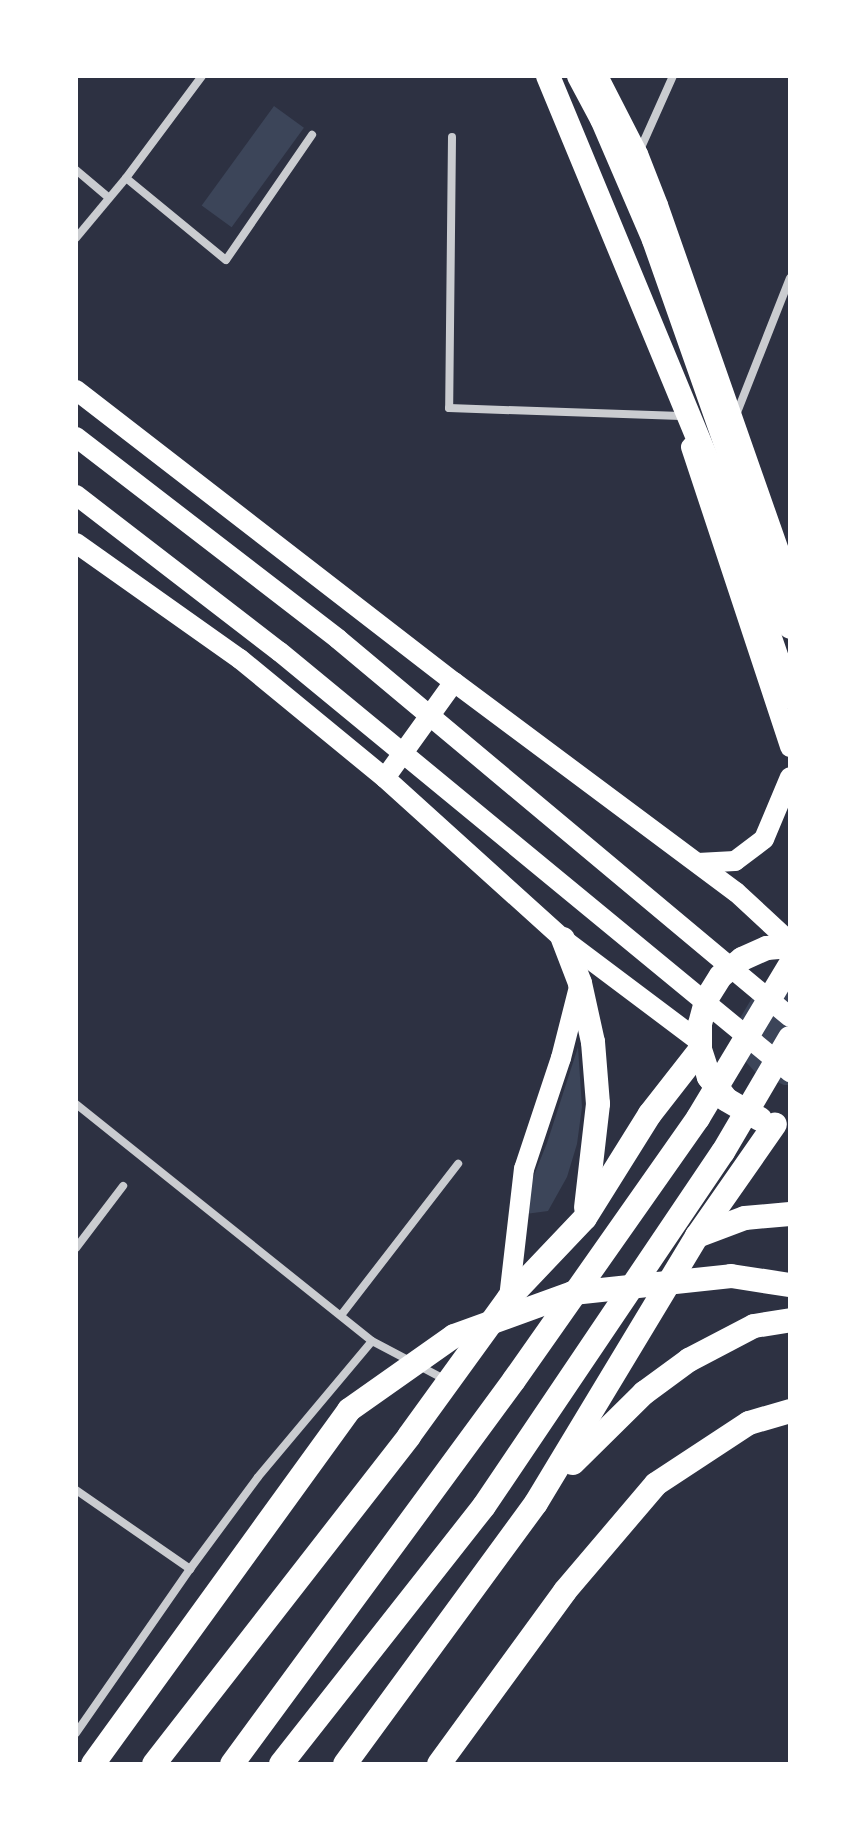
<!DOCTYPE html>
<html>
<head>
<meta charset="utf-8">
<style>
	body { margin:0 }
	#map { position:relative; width:866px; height:1840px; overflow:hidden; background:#2d3142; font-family:"Work Sans",sans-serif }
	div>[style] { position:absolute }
	.green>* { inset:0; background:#3c4559; transform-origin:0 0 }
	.minor>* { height:8px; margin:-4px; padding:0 4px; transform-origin:4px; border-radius:4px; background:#caccd0 }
	.primary>* { height:20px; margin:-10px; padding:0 10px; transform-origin:10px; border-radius:10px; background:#fff }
	.motorway>* { height:24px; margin:-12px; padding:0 12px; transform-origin:12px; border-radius:12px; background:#fff }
	span { translate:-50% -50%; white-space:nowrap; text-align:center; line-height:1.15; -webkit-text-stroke:7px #fff; paint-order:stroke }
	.frame { position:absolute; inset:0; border:78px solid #fff; pointer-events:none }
</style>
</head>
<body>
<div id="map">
	<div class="green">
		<div style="left:274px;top:106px;width:37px;height:123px;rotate:36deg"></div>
		<div style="clip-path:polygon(790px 979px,790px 1085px,784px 1085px,756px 1073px,746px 1062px,740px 1048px,740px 1018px,755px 993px)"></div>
		<div style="clip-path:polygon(578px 1047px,582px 1107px,577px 1144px,567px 1177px,548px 1211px,518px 1215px,547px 1143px)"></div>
	</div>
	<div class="minor">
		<div style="left:202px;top:76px;width:127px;rotate:126.7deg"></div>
		<div style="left:126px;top:178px;width:129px;rotate:39.4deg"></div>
		<div style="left:226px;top:260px;width:152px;rotate:-55.5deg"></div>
		<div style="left:452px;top:137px;width:271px;rotate:90.6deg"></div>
		<div style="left:449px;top:408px;width:232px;rotate:2deg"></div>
		<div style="left:639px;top:152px;width:83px;rotate:-65.9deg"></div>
		<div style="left:76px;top:170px;width:42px;rotate:40.2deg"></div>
		<div style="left:76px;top:238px;width:78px;rotate:-50.2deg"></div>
		<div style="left:736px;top:415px;width:147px;rotate:-68.5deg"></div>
		<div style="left:76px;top:1104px;width:379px;rotate:38.7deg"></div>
		<div style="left:76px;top:1248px;width:78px;rotate:-52.8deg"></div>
		<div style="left:342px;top:1314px;width:190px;rotate:-52.3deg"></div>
		<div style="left:76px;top:1490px;width:139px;rotate:34.7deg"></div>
		<div style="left:190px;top:1569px;width:200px;rotate:124.8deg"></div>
		<div style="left:190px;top:1569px;width:114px;rotate:-53.5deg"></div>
		<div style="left:258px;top:1477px;width:177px;rotate:-50deg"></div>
		<div style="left:372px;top:1341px;width:81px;rotate:27.8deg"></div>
	</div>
	<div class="primary">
		<div style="left:598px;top:76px;width:88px;rotate:62.9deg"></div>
		<div style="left:638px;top:154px;width:55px;rotate:68.6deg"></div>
		<div style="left:658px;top:205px;width:398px;rotate:70.7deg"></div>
		<div style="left:76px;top:390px;width:478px;rotate:37.7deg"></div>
		<div style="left:454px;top:682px;width:352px;rotate:36.7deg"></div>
		<div style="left:736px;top:892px;width:74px;rotate:42.8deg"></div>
		<div style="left:76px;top:437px;width:331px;rotate:37.6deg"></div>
		<div style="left:338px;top:639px;width:589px;rotate:39.91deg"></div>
		<div style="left:691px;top:447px;width:316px;rotate:71.7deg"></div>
		<div style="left:76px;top:495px;width:257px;rotate:37.6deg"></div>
		<div style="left:280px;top:652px;width:661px;rotate:39.47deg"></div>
		<div style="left:76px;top:543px;width:201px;rotate:35.3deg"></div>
		<div style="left:240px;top:659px;width:188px;rotate:39.4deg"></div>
		<div style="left:385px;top:778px;width:240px;rotate:42.1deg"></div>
		<div style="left:563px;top:939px;width:171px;rotate:36.9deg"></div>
		<div style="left:385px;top:778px;width:118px;rotate:-54.3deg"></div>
		<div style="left:698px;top:863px;width:37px;rotate:-3deg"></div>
		<div style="left:735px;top:861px;width:36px;rotate:-37deg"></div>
		<div style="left:764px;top:839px;width:67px;rotate:-67.2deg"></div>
		<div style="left:509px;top:1298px;width:130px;rotate:-83.4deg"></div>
		<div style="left:524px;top:1169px;width:117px;rotate:-71.6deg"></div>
		<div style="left:561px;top:1058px;width:77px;rotate:-75.8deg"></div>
	</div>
	<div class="motorway">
		<div style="left:548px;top:76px;width:447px;rotate:67.5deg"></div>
		<div style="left:719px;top:489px;width:219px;rotate:71.1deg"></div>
		<div style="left:579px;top:76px;width:49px;rotate:61.9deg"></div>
		<div style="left:602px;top:119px;width:132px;rotate:66.7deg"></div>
		<div style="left:654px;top:240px;width:410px;rotate:70.6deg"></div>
		<div style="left:563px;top:939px;width:47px;rotate:68.9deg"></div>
		<div style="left:580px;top:983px;width:60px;rotate:77.6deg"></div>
		<div style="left:593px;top:1042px;width:62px;rotate:85.4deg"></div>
		<div style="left:598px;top:1104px;width:104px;rotate:96.6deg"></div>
		<div style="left:760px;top:1119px;width:39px;rotate:-150deg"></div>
		<div style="left:726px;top:1099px;width:28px;rotate:-128deg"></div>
		<div style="left:709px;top:1077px;width:28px;rotate:-108deg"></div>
		<div style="left:700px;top:1050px;width:26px;rotate:-90deg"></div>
		<div style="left:700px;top:1024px;width:27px;rotate:-75deg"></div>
		<div style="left:707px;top:998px;width:26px;rotate:-58deg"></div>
		<div style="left:721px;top:976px;width:27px;rotate:-39deg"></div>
		<div style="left:742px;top:959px;width:27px;rotate:-24deg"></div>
		<div style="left:767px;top:948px;width:23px;rotate:-5deg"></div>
		<div style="left:697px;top:1236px;width:51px;rotate:-20.6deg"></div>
		<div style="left:745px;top:1218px;width:45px;rotate:-5.1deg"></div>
		<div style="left:573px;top:1463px;width:100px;rotate:-44.6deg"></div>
		<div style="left:644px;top:1393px;width:56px;rotate:-36.3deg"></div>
		<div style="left:689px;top:1360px;width:73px;rotate:-27.6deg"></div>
		<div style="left:754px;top:1326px;width:36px;rotate:-9deg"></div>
		<div style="left:93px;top:1764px;width:437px;rotate:-54.1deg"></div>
		<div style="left:349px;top:1410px;width:128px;rotate:-35.2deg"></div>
		<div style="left:454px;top:1336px;width:127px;rotate:-19.9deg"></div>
		<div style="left:573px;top:1293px;width:159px;rotate:-6.1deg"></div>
		<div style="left:731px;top:1276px;width:60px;rotate:8.7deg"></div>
		<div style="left:154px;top:1764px;width:415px;rotate:-52.1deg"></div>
		<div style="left:409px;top:1436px;width:170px;rotate:-54.1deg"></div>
		<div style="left:509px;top:1298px;width:110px;rotate:-46.5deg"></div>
		<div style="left:585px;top:1218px;width:123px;rotate:-58deg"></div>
		<div style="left:650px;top:1114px;width:81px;rotate:-52deg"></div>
		<div style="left:232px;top:1764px;width:476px;rotate:-53.7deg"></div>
		<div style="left:514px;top:1380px;width:320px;rotate:-54.9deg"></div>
		<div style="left:698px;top:1118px;width:179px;rotate:-59deg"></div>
		<div style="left:281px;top:1764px;width:328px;rotate:-51.8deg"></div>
		<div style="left:484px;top:1506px;width:427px;rotate:-56deg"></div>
		<div style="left:723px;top:1152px;width:132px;rotate:-59.6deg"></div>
		<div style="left:345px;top:1764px;width:323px;rotate:-53.8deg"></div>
		<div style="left:536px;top:1503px;width:312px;rotate:-58.9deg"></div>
		<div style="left:697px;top:1236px;width:136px;rotate:-55.1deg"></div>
		<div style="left:439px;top:1764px;width:214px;rotate:-53.9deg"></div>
		<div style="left:565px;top:1591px;width:140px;rotate:-49.6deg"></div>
		<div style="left:656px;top:1484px;width:111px;rotate:-33.3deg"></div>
		<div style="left:749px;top:1423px;width:43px;rotate:-16.3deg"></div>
	</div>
	<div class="frame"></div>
</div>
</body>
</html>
